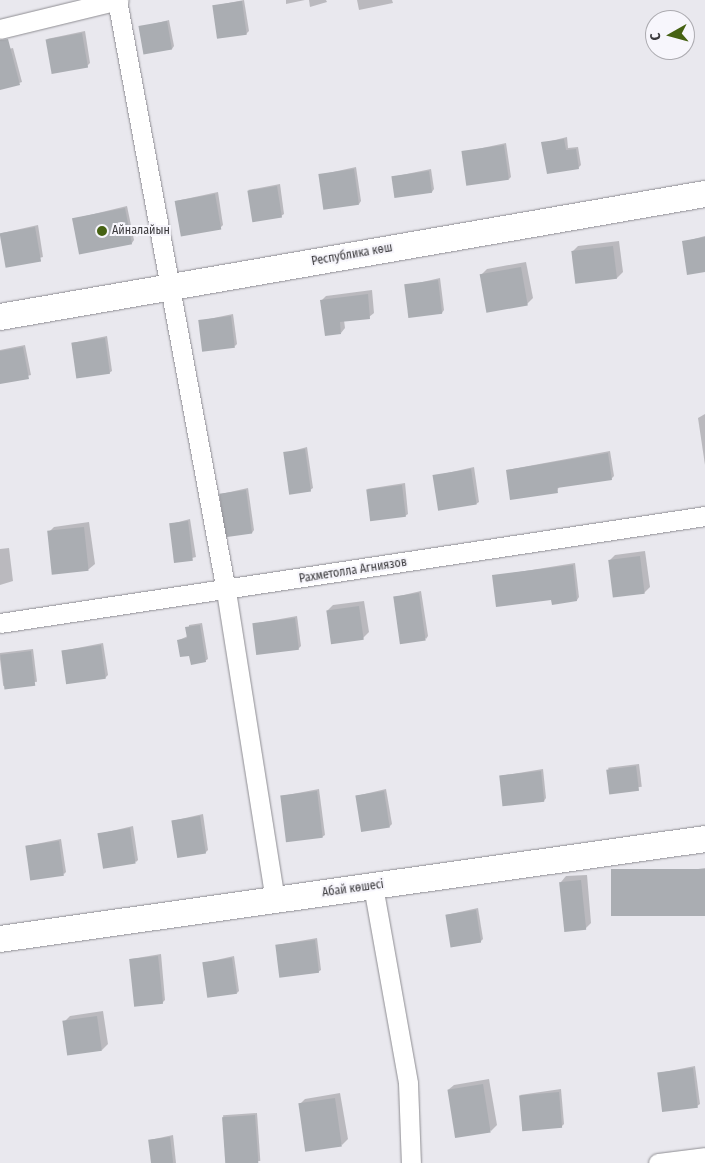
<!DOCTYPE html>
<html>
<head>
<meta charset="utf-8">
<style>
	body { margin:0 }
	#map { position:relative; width:705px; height:1163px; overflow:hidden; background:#e9e8ee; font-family:"Fira Sans Condensed",sans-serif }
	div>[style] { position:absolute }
	.shadow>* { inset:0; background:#0003; transform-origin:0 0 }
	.building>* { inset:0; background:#aaadb2; transform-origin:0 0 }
	.roads { filter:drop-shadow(0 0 1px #8e8d92) drop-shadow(0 0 1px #8e8d92) }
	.minor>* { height:19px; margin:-9.5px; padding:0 9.5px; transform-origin:9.5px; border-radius:9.5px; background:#fff }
	.secondary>* { height:26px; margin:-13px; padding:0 13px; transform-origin:13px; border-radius:13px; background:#fff }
	.dots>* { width:14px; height:14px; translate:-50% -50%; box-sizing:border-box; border:2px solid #f7f6fc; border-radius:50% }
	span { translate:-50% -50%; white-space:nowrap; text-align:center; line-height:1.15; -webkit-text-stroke:4px #f7f6fc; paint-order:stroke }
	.poi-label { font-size:12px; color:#3b3a3d }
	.left { translate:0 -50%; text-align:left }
	.street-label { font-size:12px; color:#3b3a3d }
	.north { position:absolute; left:645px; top:10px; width:50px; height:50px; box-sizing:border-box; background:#f7f6fc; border:1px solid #acabb0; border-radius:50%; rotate:263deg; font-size:14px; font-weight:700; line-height:20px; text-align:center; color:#3b3a3d }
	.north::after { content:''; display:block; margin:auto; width:18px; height:22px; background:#466213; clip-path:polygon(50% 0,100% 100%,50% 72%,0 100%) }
</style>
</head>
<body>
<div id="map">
	<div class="shadow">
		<div style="clip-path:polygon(244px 0,249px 31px,246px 34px,213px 6px)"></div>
		<div style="clip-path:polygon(286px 0,305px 0,286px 4px)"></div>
		<div style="clip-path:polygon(309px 0,326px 0,327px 2px,310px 7px)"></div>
		<div style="clip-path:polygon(357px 0,392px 0,393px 3px,359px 10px)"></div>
		<div style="clip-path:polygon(169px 20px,174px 46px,172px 49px,141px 27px)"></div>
		<div style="clip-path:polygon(85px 31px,90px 63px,87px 66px,47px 39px)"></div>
		<div style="clip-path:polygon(13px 48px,22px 82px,0 89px,0 51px)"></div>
		<div style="clip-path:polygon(567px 137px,568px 148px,578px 147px,581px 165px,578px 168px,543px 143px)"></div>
		<div style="clip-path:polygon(506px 143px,511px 177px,509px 179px,463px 152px)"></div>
		<div style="clip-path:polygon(356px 167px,361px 201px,359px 204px,319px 175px)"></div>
		<div style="clip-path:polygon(431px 169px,434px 189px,432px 192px,392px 177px)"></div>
		<div style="clip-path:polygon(280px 184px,284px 214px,281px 216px,248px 190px)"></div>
		<div style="clip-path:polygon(218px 192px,223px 225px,220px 228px,176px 201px)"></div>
		<div style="clip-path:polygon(127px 206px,134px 240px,132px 243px,73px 219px)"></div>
		<div style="clip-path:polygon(38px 225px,43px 257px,7px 266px,2px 233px)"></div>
		<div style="clip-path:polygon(705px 236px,705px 271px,683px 242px)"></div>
		<div style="clip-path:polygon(619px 241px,623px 272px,617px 278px,572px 252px,578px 246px)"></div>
		<div style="clip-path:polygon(526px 262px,533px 298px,527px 304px,481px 275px,487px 269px)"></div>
		<div style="clip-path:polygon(440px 278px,444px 310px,442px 313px,405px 286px)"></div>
		<div style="clip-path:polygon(372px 290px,374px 313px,369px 317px,344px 320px,345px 328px,341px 333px,322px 300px,326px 296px)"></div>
		<div style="clip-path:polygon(233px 314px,237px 344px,235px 346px,199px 321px)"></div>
		<div style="clip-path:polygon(107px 336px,112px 371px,109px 373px,72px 343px)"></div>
		<div style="clip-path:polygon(25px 345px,31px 375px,0 383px,0 350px)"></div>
		<div style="clip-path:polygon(705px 414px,705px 465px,698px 418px)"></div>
		<div style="clip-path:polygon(307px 447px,313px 488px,310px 490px,285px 453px)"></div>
		<div style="clip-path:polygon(610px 451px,614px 476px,611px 479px,559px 486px,557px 492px,507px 470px)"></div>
		<div style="clip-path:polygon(474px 467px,479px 502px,476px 504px,434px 476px)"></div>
		<div style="clip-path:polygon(405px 483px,408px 514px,405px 516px,367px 489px)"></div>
		<div style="clip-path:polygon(248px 488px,254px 530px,252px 533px,221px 494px)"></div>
		<div style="clip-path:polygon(190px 519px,196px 557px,176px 562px,171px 524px)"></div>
		<div style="clip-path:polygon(89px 522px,95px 564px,89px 569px,54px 574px,48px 533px,54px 527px)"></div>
		<div style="clip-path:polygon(9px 548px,13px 581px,0 585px,0 549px)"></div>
		<div style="clip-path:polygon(645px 551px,650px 587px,644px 593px,609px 561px,615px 555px)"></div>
		<div style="clip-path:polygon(575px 563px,579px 597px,577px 600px,553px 599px,494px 576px)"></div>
		<div style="clip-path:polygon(421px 591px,428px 636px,426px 639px,395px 597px)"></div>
		<div style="clip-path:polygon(364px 601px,369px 632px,363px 638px,327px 611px,333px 605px)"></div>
		<div style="clip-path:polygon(297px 616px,301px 646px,298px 649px,253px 624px)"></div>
		<div style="clip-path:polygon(202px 623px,208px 659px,205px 661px,190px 655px,179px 640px,188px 636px,189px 625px)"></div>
		<div style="clip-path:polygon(103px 643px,108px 675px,105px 678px,62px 651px)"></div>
		<div style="left:33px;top:649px;width:33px;height:34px;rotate:83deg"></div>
		<div style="left:639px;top:764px;width:23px;height:31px;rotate:83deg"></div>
		<div style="clip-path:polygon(543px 769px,546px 798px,544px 801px,500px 776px)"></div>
		<div style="clip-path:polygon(319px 789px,325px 835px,322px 837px,282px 796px)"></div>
		<div style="clip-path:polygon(386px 789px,392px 824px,389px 827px,356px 796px)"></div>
		<div style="clip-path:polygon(203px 814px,208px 850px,205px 853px,172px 821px)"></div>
		<div style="clip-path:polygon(133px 826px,138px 860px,136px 862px,99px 834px)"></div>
		<div style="clip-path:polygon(61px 839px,66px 872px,64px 874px,26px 846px)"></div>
		<div style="clip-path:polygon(705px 868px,705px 914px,614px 884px,616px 881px)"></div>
		<div style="clip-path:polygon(587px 875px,591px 923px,585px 929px,561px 882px,566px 876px)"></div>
		<div style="clip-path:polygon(478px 908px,483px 939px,480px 942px,446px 915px)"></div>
		<div style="clip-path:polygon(317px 938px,321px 970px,318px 972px,277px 945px)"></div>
		<div style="clip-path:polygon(161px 954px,165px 1000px,162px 1003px,131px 959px)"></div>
		<div style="clip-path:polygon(234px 956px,239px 991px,237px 993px,203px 963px)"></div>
		<div style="clip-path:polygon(103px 1011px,108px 1044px,102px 1050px,64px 1022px,70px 1016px)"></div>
		<div style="clip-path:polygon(695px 1066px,700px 1104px,697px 1106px,659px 1073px)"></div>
		<div style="clip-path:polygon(489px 1079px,497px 1125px,491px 1131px,448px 1090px,454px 1085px)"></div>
		<div style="clip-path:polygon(561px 1089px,564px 1124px,561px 1127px,520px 1095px)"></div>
		<div style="clip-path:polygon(340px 1093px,348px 1139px,342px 1145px,299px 1105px,305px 1099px)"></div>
		<div style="left:257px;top:1113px;width:48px;height:34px;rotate:86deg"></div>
		<div style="clip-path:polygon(173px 1135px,176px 1163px,152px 1163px,150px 1140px)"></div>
	</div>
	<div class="building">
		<div style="left:242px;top:1px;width:34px;height:30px;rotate:82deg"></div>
		<div style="left:167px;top:21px;width:29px;height:29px;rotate:80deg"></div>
		<div style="left:82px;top:33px;width:35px;height:37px;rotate:80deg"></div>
		<div style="clip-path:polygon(8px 39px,20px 85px,0 90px,0 40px)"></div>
		<div style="clip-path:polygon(564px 139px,566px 150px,576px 149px,579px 169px,547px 174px,541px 142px)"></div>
		<div style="left:504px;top:145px;width:35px;height:43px;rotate:82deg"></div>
		<div style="left:354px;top:169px;width:36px;height:36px;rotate:82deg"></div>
		<div style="left:429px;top:171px;width:22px;height:38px;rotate:82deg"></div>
		<div style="left:277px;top:186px;width:32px;height:30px;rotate:81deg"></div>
		<div style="left:215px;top:194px;width:36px;height:41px;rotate:80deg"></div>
		<div style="left:125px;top:208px;width:37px;height:54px;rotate:79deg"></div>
		<div style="left:35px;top:227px;width:35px;height:36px;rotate:80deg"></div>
		<div style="clip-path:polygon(705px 237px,705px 272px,687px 275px,682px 241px)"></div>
		<div style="left:613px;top:246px;width:33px;height:42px;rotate:83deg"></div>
		<div style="left:521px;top:267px;width:39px;height:42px;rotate:80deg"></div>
		<div style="left:438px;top:280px;width:34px;height:34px;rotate:83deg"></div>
		<div style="clip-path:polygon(368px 294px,370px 319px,340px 322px,341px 334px,325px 336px,320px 300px)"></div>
		<div style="left:231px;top:316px;width:32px;height:33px;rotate:83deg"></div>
		<div style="left:105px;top:338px;width:36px;height:34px;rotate:82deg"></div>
		<div style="clip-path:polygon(23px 347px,29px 379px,0 384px,0 351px)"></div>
		<div style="left:305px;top:449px;width:43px;height:22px;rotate:82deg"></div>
		<div style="clip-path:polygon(608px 453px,612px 480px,557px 488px,558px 493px,510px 500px,506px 470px)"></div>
		<div style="left:471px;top:469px;width:36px;height:39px;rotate:81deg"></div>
		<div style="left:402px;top:485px;width:32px;height:36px;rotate:83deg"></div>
		<div style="left:246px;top:490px;width:44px;height:27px;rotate:82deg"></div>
		<div style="left:188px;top:521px;width:40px;height:19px;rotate:83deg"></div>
		<div style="left:84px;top:527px;width:44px;height:37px;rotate:84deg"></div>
		<div style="left:640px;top:556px;width:38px;height:32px;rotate:83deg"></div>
		<div style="clip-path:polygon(573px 565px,577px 601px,552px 605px,551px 600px,496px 607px,492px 575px)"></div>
		<div style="left:419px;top:593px;width:48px;height:26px;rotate:82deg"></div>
		<div style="left:359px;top:606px;width:34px;height:33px;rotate:82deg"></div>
		<div style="left:295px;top:618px;width:32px;height:43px;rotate:83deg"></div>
		<div style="clip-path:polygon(200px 625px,206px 662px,191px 665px,189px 656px,180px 657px,177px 640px,187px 638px,185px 627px)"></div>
		<div style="left:101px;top:645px;width:34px;height:40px;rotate:82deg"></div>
		<div style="left:31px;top:651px;width:35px;height:31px;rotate:83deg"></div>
		<div style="left:636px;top:766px;width:25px;height:30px;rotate:83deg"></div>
		<div style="left:541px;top:771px;width:31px;height:42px;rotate:84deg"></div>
		<div style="left:317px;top:791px;width:47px;height:37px;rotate:83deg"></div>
		<div style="left:384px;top:791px;width:37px;height:29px;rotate:81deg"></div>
		<div style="left:200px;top:816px;width:38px;height:29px;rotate:81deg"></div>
		<div style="left:130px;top:828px;width:36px;height:33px;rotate:81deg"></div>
		<div style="left:59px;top:841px;width:35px;height:34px;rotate:82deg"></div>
		<div style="left:705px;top:869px;width:47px;height:94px;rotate:90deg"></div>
		<div style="left:581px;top:880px;width:50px;height:22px;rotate:84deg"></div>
		<div style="left:476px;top:910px;width:33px;height:31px;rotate:81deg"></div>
		<div style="left:315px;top:940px;width:33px;height:40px;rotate:83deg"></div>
		<div style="left:158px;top:956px;width:48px;height:29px;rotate:84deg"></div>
		<div style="left:232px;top:958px;width:36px;height:30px;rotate:82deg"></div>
		<div style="left:97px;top:1016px;width:35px;height:35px;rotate:82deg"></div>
		<div style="left:693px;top:1068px;width:40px;height:36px;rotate:83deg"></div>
		<div style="left:483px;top:1084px;width:49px;height:36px;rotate:81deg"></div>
		<div style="left:559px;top:1092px;width:36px;height:40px;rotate:85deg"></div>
		<div style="left:335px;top:1098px;width:49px;height:37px;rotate:82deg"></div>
		<div style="left:255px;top:1115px;width:48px;height:33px;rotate:86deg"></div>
		<div style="left:170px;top:1137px;width:26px;height:22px;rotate:83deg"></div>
	</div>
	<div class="roads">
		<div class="minor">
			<div style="left:117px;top:0;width:601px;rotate:79.55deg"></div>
			<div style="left:226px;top:591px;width:313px;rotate:81deg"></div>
			<div style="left:0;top:29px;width:122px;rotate:-13.7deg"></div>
			<div style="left:0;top:623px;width:713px;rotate:-8.63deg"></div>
			<div style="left:373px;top:886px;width:200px;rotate:79.9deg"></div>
			<div style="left:408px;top:1083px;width:80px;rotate:87.9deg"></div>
			<div style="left:658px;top:1163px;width:47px;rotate:-7.3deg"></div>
		</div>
		<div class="secondary">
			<div style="left:0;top:317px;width:716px;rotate:-9.9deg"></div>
			<div style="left:0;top:939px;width:712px;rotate:-8.07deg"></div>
		</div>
	</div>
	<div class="dots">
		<div style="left:102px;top:231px;background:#466213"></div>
	</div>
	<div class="poi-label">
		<span class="left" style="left:112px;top:231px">Айналайын</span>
	</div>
	<div class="street-label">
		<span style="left:352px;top:255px;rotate:-10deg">Республика көш</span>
		<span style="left:353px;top:571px;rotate:-9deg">Рахметолла Агниязов</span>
		<span style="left:353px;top:889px;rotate:-8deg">Абай көшесі</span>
	</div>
	<div class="north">С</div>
</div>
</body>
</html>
